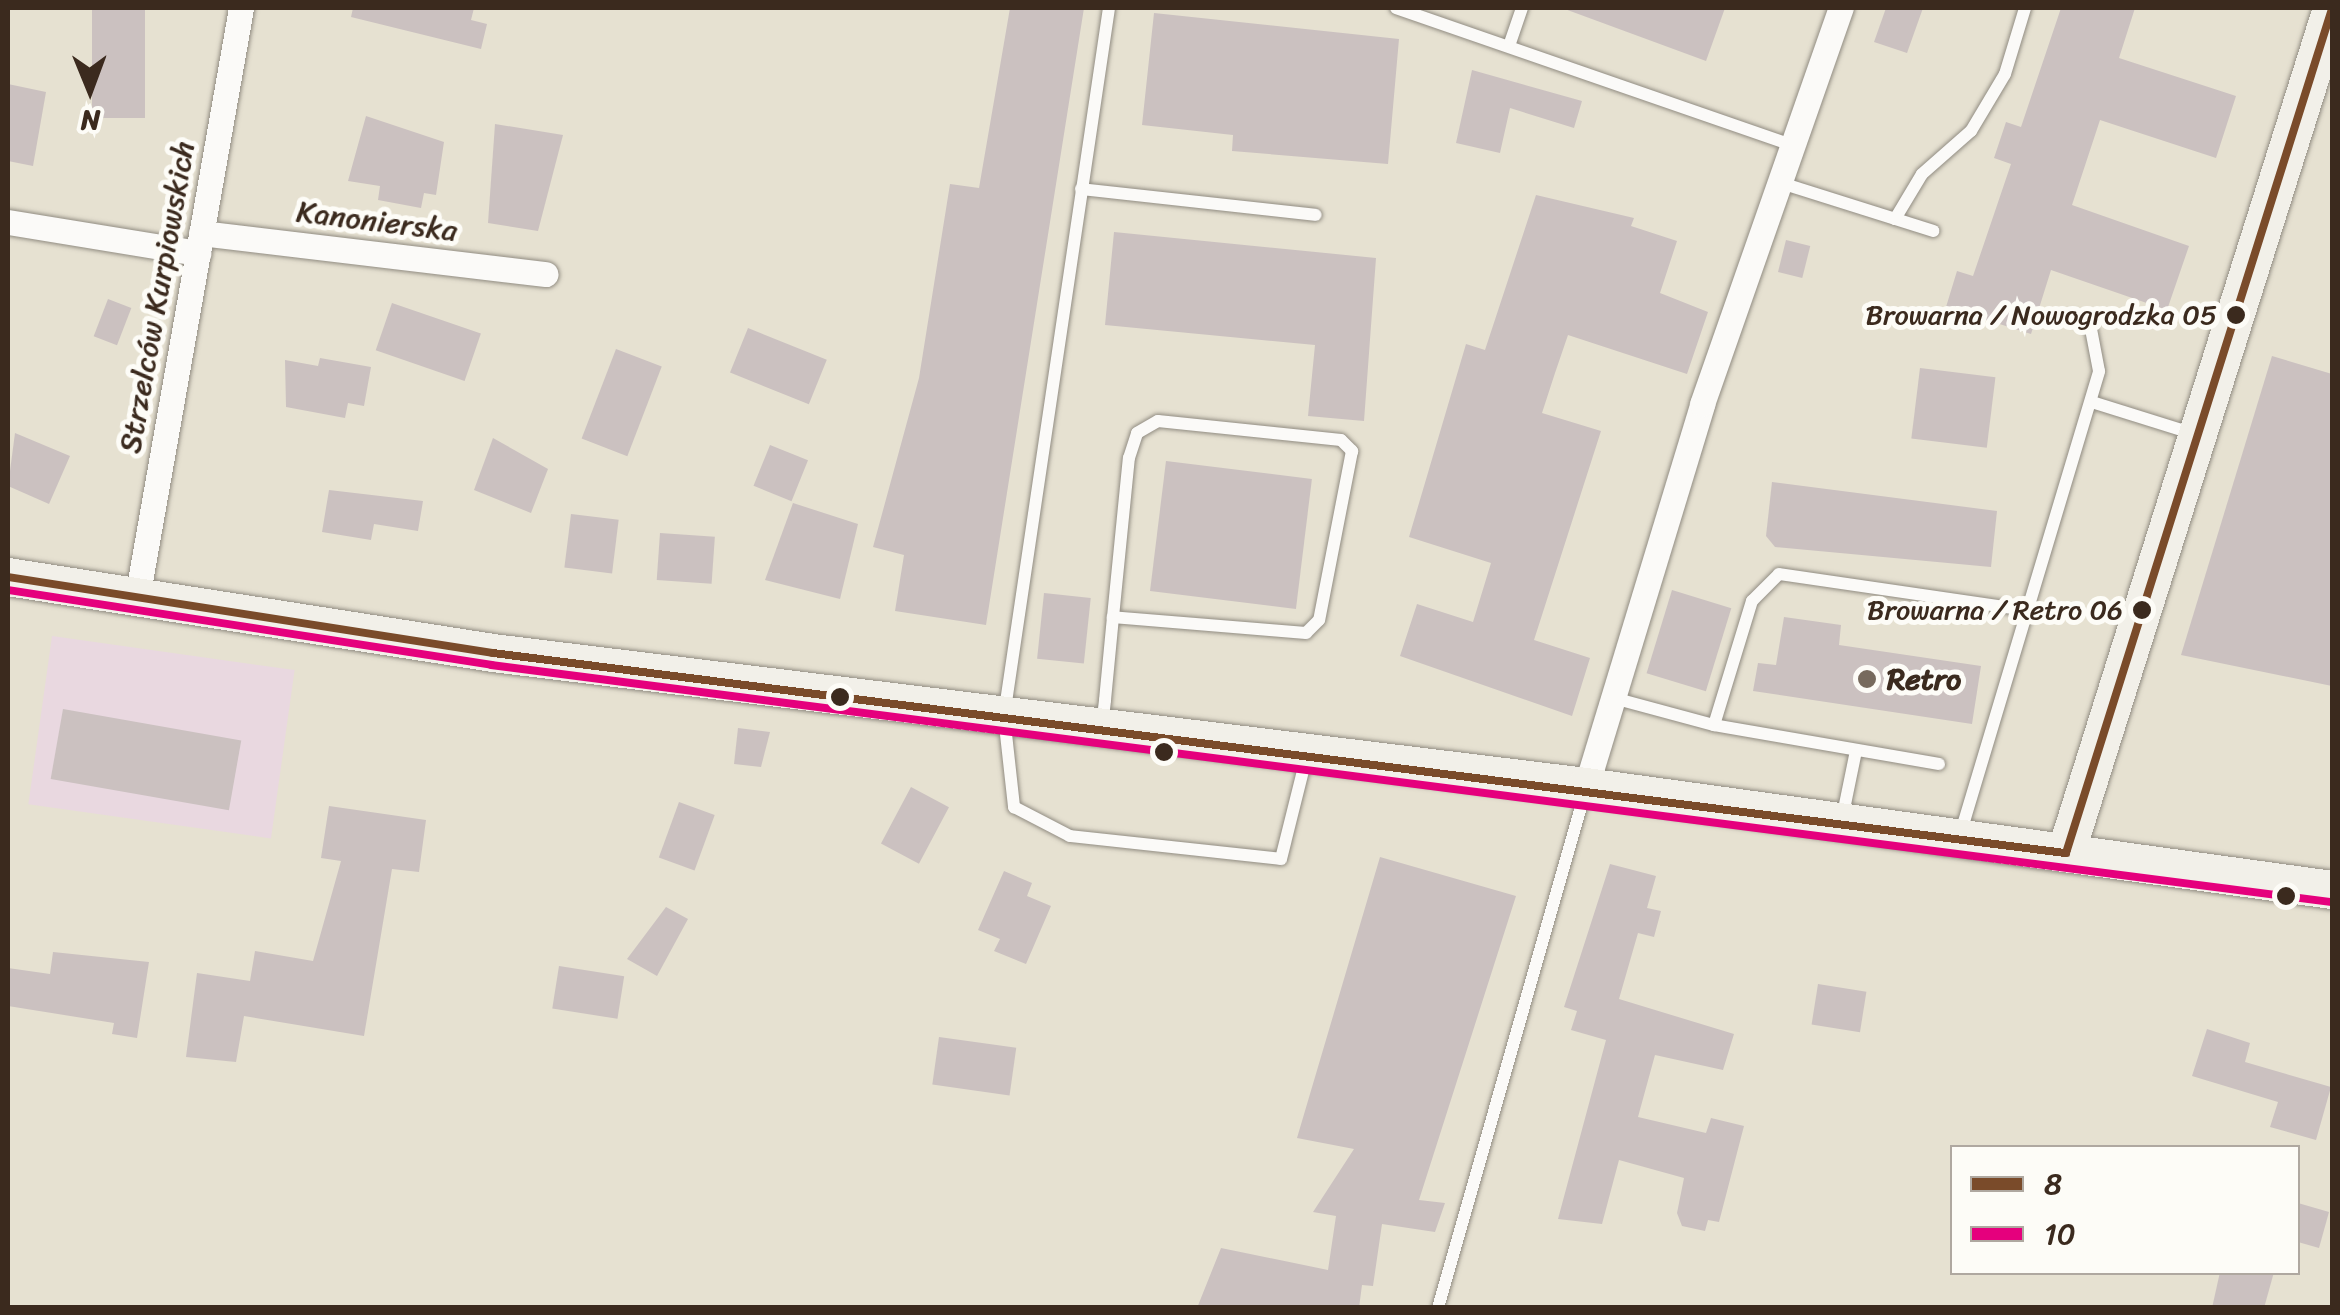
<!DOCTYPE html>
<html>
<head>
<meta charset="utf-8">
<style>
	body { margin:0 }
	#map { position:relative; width:2340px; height:1315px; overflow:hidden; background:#e6e1d1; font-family:Sriracha,sans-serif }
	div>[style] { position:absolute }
	.built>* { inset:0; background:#e9d8e0; transform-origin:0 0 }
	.building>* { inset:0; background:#cbc1c0; transform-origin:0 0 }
	.roads { filter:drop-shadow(0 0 2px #918c82) drop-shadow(0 0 2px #918c82) }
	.lane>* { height:12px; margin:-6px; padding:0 6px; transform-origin:6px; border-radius:6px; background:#fbfaf8 }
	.street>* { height:25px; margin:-12.5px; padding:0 12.5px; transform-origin:12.5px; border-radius:12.5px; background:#fbfaf8 }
	.secondary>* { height:38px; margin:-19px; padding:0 19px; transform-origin:19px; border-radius:19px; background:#f2f0e9 }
	.bus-1>* { height:8px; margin:-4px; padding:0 4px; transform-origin:4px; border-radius:4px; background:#7a4b2a }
	.bus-2>* { height:8px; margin:-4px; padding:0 4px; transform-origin:4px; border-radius:4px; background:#e5007d }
	.dots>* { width:28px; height:28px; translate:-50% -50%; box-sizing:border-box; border:5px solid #fdfcf7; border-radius:50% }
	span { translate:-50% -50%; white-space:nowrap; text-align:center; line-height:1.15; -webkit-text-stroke:10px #fdfcf7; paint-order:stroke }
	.bus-label { font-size:28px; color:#3b2a1e }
	.right { translate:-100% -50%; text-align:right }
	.street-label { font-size:30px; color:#3b2a1e }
	.poi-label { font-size:30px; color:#3b2a1e; font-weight:700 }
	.left { translate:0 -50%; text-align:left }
	.frame { position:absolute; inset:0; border:10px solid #3b2a1e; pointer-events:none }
	.legend { position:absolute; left:1950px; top:1145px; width:350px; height:130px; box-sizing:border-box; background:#fdfcf7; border:2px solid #afa8a0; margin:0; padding:12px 18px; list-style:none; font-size:30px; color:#3b2a1e }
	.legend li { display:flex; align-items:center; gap:20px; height:50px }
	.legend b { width:50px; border:2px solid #afa8a0 }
	.north { position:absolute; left:40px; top:40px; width:100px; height:100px; -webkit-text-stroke:8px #fdfcf7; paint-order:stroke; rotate:179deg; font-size:28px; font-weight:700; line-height:40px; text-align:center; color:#3b2a1e }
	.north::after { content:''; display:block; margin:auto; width:35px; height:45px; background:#3b2a1e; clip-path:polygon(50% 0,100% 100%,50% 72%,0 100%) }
</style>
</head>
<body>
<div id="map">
	<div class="built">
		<div style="left:52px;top:636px;width:245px;height:170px;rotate:8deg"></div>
	</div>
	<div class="building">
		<div style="left:92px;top:8px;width:53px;height:110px"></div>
		<div style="clip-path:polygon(353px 8px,474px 8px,471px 20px,487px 24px,481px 49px,351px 17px)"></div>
		<div style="clip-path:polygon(1010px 8px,1084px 8px,986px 625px,895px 611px,904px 555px,873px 547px,919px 378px,950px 184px,979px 188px)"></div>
		<div style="clip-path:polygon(1562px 8px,1725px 8px,1706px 61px)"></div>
		<div style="clip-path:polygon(1886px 8px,1923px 8px,1907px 53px,1874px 42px)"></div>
		<div style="clip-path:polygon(2061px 8px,2135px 8px,2119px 58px,2236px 96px,2216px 158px,2100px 120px,2072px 205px,2189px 246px,2167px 310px,2051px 270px,2031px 334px,1946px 307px,1957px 271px,1973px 276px,2011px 164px,1994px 158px,2006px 122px,2021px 127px)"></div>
		<div style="clip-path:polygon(1154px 13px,1399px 39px,1388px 164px,1232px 151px,1233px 135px,1142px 125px)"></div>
		<div style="clip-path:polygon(1472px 70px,1582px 101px,1574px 128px,1510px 108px,1500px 153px,1456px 143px)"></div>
		<div style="clip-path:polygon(8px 84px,46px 92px,33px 166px,8px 161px)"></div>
		<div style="clip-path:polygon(366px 116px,444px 142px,436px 195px,424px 193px,421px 208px,378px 200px,380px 186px,348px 181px)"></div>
		<div style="clip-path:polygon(495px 124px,563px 135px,538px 231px,488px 223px)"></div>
		<div style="clip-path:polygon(1536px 195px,1634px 218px,1631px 226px,1677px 241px,1660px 293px,1708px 312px,1687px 374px,1568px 335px,1555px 373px,1542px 413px,1601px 431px,1534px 640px,1590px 658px,1572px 716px,1400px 656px,1417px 604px,1473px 622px,1491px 563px,1409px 537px,1466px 344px,1485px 350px)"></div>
		<div style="clip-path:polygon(1114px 232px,1376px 258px,1364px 421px,1308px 416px,1315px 345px,1105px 325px)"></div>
		<div style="left:1786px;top:240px;width:25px;height:33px;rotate:14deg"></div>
		<div style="left:108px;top:299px;width:25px;height:40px;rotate:21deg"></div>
		<div style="left:392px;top:303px;width:94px;height:50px;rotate:19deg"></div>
		<div style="left:748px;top:328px;width:85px;height:48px;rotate:22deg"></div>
		<div style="left:616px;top:349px;width:49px;height:96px;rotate:21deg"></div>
		<div style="clip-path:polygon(2272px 356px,2332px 374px,2332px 686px,2181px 655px)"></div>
		<div style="clip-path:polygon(320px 358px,371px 367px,364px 406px,348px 403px,345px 418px,286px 407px,285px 360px,318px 366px)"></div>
		<div style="left:1920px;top:368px;width:76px;height:71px;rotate:7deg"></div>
		<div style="clip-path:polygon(15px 433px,70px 456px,49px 504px,8px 486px)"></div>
		<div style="clip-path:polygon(493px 438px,548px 469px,531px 513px,474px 490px)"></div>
		<div style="left:770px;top:445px;width:41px;height:44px;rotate:22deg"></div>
		<div style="left:1166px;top:461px;width:147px;height:131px;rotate:7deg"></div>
		<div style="clip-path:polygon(1772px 482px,1997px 511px,1991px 567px,1775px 547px,1766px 536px)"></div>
		<div style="clip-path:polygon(329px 490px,423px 501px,418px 531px,374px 524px,371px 540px,322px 532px)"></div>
		<div style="clip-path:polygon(793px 503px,858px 524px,840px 599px,765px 580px)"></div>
		<div style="left:571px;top:514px;width:48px;height:54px;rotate:7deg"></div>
		<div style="left:660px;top:533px;width:55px;height:47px;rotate:4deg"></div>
		<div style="left:1672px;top:590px;width:62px;height:87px;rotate:17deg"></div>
		<div style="left:1044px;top:593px;width:47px;height:66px;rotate:6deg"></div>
		<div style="clip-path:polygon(1784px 617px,1841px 625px,1839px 645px,1981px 666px,1972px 724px,1753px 691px,1758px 663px,1776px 665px)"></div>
		<div style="left:63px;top:709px;width:181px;height:71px;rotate:10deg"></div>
		<div style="clip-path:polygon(738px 728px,770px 732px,761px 767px,734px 764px)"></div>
		<div style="left:911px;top:787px;width:43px;height:64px;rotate:28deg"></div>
		<div style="left:679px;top:802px;width:38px;height:59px;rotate:20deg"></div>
		<div style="clip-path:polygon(329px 806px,426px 820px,419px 872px,392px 869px,364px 1036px,244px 1016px,236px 1062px,186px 1057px,197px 973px,250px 981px,255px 951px,313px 961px,341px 861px,321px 858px)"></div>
		<div style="clip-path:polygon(1380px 857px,1516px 896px,1419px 1200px,1445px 1203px,1435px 1232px,1382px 1224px,1373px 1286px,1362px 1285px,1359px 1308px,1197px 1308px,1221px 1248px,1328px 1270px,1336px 1216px,1313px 1212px,1354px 1149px,1297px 1138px)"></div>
		<div style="clip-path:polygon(1610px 864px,1656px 876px,1647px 908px,1661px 911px,1654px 937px,1638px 933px,1619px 999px,1734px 1034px,1723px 1070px,1655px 1055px,1638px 1117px,1706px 1133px,1711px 1118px,1744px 1126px,1719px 1222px,1708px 1220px,1705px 1231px,1682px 1226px,1677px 1213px,1684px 1178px,1619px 1160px,1602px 1224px,1558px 1219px,1606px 1040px,1571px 1030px,1577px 1011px,1564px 1007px)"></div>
		<div style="clip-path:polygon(1004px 871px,1032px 883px,1027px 896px,1051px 906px,1026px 964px,994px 951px,1000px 939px,978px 930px)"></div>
		<div style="clip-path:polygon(666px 907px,688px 919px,657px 976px,627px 959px)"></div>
		<div style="clip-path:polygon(53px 952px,149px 962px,137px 1038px,112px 1034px,114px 1023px,8px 1006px,8px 968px,50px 974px)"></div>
		<div style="left:559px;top:966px;width:66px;height:43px;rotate:9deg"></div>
		<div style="left:1818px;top:984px;width:49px;height:41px;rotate:9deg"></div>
		<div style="clip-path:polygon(2207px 1029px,2250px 1043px,2245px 1062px,2331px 1087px,2316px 1140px,2270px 1127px,2278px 1102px,2192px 1076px)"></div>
		<div style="left:939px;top:1037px;width:78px;height:48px;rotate:8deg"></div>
		<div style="clip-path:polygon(2298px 1203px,2329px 1212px,2319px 1248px,2298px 1242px)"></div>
		<div style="clip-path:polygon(2220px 1272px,2274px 1272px,2264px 1308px,2212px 1308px)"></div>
	</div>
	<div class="roads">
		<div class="lane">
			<div style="left:1109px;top:8px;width:716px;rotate:98.44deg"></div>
			<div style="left:1004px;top:716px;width:92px;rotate:83.7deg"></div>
			<div style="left:1014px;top:807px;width:63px;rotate:27.4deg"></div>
			<div style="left:1070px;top:836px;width:212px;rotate:6.2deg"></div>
			<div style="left:1281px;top:859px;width:107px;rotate:-76deg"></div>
			<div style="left:1396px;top:8px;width:419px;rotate:19.1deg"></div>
			<div style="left:1509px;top:46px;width:40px;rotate:-71.1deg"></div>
			<div style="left:1778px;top:182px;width:163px;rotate:17.5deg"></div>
			<div style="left:1081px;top:189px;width:236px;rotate:6.3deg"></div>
			<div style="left:1895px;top:219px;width:52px;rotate:-59deg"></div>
			<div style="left:1922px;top:174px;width:65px;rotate:-41.3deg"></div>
			<div style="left:1971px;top:131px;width:66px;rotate:-59.2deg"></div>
			<div style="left:2005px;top:74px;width:69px;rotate:-73.1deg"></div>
			<div style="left:2092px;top:402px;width:107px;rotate:17.4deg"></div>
			<div style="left:1610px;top:697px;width:108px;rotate:15.1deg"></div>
			<div style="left:1102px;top:725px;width:25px;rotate:-83deg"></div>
			<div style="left:1105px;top:700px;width:83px;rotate:-84.5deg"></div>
			<div style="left:1113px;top:617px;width:160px;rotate:-84.3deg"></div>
			<div style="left:1129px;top:458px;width:26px;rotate:-72deg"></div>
			<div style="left:1137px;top:433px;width:24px;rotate:-30deg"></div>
			<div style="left:1158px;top:421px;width:184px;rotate:5.9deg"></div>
			<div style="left:1341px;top:440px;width:16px;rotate:45deg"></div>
			<div style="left:1352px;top:451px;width:172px;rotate:101deg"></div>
			<div style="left:1319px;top:620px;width:18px;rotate:135deg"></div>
			<div style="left:1306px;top:633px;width:194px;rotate:-175.3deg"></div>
			<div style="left:1939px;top:764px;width:228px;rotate:-170.2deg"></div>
			<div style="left:1714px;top:725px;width:130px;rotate:-73deg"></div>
			<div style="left:1752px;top:601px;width:38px;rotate:-45deg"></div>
			<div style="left:1779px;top:574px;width:251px;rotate:8.3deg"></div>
			<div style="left:1842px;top:819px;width:69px;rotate:-78.4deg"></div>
			<div style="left:1960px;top:835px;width:484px;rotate:-73.3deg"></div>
			<div style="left:2099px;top:371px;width:48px;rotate:-100.8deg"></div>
			<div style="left:2090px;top:324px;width:19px;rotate:-159deg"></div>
			<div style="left:1438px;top:1308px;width:540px;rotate:-74.08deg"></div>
		</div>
		<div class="street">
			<div style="left:8px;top:222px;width:193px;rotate:9.3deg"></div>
			<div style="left:201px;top:233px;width:347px;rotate:6.8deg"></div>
			<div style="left:137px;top:598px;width:599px;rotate:-80deg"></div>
			<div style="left:1586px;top:787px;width:400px;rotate:-73.1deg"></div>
			<div style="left:1702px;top:404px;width:420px;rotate:-70.7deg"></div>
		</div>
		<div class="secondary">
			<div style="left:8px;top:577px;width:491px;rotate:8.9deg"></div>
			<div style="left:493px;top:653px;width:1101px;rotate:6.99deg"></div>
			<div style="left:1586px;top:787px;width:753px;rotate:7.86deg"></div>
			<div style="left:2066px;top:853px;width:885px;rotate:-72.51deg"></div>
		</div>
	</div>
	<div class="bus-1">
		<div style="left:8px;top:577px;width:491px;rotate:8.9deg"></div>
		<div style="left:493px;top:653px;width:1586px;rotate:7.25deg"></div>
		<div style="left:2066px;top:853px;width:885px;rotate:-72.51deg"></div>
	</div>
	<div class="bus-2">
		<div style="left:8px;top:590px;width:489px;rotate:8.8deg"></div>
		<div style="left:491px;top:665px;width:1854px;rotate:7.34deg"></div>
	</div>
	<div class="dots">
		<div style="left:2236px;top:315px;background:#3b2a1e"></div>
		<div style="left:2142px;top:610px;background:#3b2a1e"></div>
		<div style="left:1867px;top:679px;background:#776a5d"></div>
		<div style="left:840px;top:697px;background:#3b2a1e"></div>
		<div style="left:1164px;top:752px;background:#3b2a1e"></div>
		<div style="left:2286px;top:896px;background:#3b2a1e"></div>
	</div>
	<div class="bus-label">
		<span class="right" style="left:2217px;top:315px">Browarna / Nowogrodzka 05</span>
		<span class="right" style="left:2123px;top:610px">Browarna / Retro 06</span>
	</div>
	<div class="street-label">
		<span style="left:377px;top:221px;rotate:7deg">Kanonierska</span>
		<span style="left:157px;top:297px;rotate:-80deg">Strzelców Kurpiowskich</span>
	</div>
	<div class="poi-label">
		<span class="left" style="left:1887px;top:679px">Retro</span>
	</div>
	<div class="frame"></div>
	<ul class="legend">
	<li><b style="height:12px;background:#7a4b2a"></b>8</li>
	<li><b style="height:12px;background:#e5007d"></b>10</li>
	</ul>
	<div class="north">N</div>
</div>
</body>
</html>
